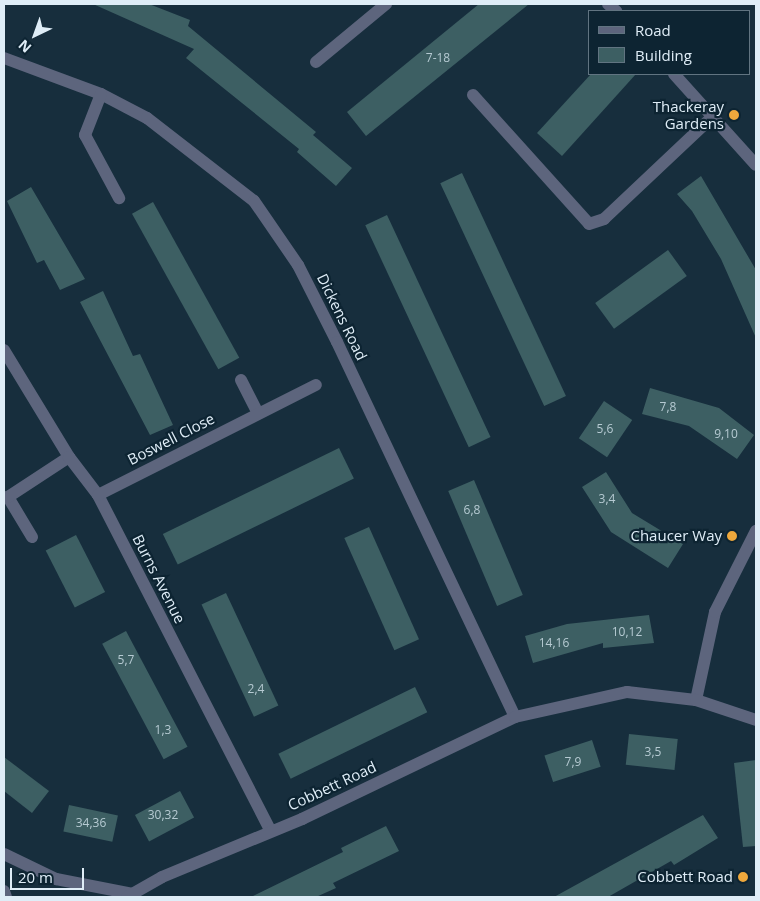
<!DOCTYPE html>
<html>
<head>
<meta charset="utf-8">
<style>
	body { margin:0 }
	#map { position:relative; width:760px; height:901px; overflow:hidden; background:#172e3d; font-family:"Open Sans",sans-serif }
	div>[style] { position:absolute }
	.building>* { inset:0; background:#3d5f63; transform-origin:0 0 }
	.lane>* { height:12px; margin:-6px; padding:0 6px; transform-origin:6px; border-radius:6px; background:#5d657d }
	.street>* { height:12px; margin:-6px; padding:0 6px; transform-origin:6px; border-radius:6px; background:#5d657d }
	.dots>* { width:14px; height:14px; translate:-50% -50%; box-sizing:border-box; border:2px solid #0d2432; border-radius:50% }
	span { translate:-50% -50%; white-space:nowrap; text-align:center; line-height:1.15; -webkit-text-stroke:4.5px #0d2432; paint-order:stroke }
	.number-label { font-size:12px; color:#b6cad2 }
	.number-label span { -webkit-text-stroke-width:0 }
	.poi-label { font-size:15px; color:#dfedf7 }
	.right { translate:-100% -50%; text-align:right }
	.street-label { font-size:15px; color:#dfedf7 }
	.frame { position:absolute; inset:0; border:5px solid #dfedf7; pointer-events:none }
	.legend { position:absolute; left:588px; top:10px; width:162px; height:65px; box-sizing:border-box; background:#0d2432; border:1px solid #617481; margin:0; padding:6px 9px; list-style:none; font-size:15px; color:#dfedf7 }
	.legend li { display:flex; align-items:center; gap:10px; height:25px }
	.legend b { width:25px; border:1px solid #617481 }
	.north { position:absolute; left:10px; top:10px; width:50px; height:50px; -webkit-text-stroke:4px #0d2432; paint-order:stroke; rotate:222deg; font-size:14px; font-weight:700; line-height:20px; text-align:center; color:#dfedf7 }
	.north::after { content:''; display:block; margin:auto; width:18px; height:22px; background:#dfedf7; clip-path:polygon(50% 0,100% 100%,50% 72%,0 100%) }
	.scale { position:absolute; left:10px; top:868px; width:74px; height:22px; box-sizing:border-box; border:2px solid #dfedf7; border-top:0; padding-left:6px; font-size:15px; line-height:18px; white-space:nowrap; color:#dfedf7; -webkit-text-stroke:4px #0d2432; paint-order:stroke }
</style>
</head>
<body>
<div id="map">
	<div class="building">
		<div style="clip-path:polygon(93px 4px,149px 4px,190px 20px,188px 26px,316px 132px,313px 135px,352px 168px,336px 186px,297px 152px,299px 149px,186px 58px,194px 49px)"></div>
		<div style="clip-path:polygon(479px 4px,529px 4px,366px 136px,347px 112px)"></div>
		<div style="clip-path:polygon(591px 74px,636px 74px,562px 156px,537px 133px)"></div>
		<div style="left:462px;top:173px;width:246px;height:24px;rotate:65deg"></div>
		<div style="clip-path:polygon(701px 176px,756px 270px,756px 338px,721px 259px,692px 211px,677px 194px)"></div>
		<div style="clip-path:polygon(31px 187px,85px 279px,60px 290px,44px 260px,37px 263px,7px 201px)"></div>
		<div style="left:153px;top:202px;width:178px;height:24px;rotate:61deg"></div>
		<div style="left:387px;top:215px;width:245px;height:24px;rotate:65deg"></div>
		<div style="left:668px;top:250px;width:32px;height:90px;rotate:54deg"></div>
		<div style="clip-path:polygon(103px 291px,133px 356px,140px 354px,173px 425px,150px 435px,80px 302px)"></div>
		<div style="clip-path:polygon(650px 388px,719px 408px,754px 435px,737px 459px,689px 426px,642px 414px)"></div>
		<div style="left:604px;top:401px;width:34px;height:45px;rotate:34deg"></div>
		<div style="left:339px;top:448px;width:34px;height:196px;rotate:64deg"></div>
		<div style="clip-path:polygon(606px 472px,632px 513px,683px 544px,668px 568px,611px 532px,582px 487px)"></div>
		<div style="left:474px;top:480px;width:125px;height:28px;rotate:67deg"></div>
		<div style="left:369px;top:527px;width:123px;height:27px;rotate:66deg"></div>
		<div style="left:76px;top:535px;width:64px;height:34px;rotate:63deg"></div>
		<div style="left:226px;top:593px;width:124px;height:27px;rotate:65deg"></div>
		<div style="clip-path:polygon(649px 615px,654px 643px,603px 648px,603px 643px,533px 663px,525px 636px,567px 624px)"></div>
		<div style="left:126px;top:631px;width:131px;height:27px;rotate:62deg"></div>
		<div style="left:415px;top:687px;width:28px;height:152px;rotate:64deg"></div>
		<div style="left:629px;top:734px;width:49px;height:31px;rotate:6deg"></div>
		<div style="left:592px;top:740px;width:28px;height:50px;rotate:72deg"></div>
		<div style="clip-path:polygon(4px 757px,49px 791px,32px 813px,4px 791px)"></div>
		<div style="clip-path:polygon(756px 760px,756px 846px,743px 847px,734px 763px)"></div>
		<div style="left:180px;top:791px;width:30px;height:51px;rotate:62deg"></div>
		<div style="left:69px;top:805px;width:50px;height:27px;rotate:12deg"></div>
		<div style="clip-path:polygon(703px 815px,718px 838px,674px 865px,671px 861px,608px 897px,554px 897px)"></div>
		<div style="clip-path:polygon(386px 826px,399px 851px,333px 883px,336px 888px,316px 897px,251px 897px,343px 852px,341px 848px)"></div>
	</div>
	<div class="lane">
		<div style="left:32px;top:537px;width:47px;rotate:-121deg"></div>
		<div style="left:8px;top:497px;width:73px;rotate:-33.3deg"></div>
	</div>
	<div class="street">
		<div style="left:608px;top:4px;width:11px;rotate:41deg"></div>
		<div style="left:4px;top:58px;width:103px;rotate:20.4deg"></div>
		<div style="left:101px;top:94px;width:52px;rotate:27.6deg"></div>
		<div style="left:147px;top:118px;width:135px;rotate:37.8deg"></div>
		<div style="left:254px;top:201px;width:78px;rotate:55.5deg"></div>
		<div style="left:298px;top:265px;width:86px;rotate:63.1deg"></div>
		<div style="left:337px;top:342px;width:415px;rotate:64.6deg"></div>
		<div style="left:316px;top:62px;width:91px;rotate:-39.6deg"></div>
		<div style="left:674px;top:74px;width:122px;rotate:48deg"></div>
		<div style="left:101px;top:94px;width:44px;rotate:111.3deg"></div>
		<div style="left:85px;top:135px;width:72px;rotate:61.6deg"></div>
		<div style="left:473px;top:95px;width:173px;rotate:48deg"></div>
		<div style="left:589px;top:224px;width:16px;rotate:-18deg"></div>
		<div style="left:604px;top:219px;width:147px;rotate:-43.3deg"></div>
		<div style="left:4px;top:350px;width:125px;rotate:58.7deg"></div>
		<div style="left:69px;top:457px;width:48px;rotate:52.7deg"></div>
		<div style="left:98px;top:495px;width:378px;rotate:62.8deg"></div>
		<div style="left:241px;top:380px;width:37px;rotate:63deg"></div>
		<div style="left:98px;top:495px;width:244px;rotate:-26.8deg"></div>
		<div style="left:696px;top:700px;width:90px;rotate:-77.8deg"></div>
		<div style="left:715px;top:612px;width:91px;rotate:-63.2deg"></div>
		<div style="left:4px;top:854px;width:58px;rotate:25.7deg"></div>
		<div style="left:56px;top:879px;width:78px;rotate:11deg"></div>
		<div style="left:4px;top:891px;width:6px;rotate:72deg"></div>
		<div style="left:127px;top:897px;width:40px;rotate:-29.7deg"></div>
		<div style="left:162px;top:877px;width:152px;rotate:-22.5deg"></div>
		<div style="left:302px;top:819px;width:236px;rotate:-25.6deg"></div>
		<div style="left:515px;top:717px;width:115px;rotate:-12.6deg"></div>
		<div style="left:627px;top:692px;width:69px;rotate:6.6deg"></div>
		<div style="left:696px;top:700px;width:63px;rotate:18.4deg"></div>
	</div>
	<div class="dots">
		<div style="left:734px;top:115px;background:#eea83c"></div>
		<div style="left:732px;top:536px;background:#eea83c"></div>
		<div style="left:743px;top:877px;background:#eea83c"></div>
	</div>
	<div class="number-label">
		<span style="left:438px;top:58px">7-18</span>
		<span style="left:668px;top:407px">7,8</span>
		<span style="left:605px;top:429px">5,6</span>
		<span style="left:726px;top:434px">9,10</span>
		<span style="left:607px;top:499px">3,4</span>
		<span style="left:472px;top:510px">6,8</span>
		<span style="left:627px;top:632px">10,12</span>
		<span style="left:554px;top:643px">14,16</span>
		<span style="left:126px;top:660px">5,7</span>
		<span style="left:256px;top:689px">2,4</span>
		<span style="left:163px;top:730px">1,3</span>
		<span style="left:653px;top:752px">3,5</span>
		<span style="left:573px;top:762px">7,9</span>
		<span style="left:163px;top:815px">30,32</span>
		<span style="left:91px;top:823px">34,36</span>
	</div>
	<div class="poi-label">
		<span class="right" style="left:724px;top:115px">Thackeray<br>Gardens</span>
		<span class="right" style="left:722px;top:536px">Chaucer Way</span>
		<span class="right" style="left:733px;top:877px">Cobbett Road</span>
	</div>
	<div class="street-label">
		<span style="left:342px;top:317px;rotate:64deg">Dickens Road</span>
		<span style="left:171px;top:439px;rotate:-27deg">Boswell Close</span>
		<span style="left:159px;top:579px;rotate:63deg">Burns Avenue</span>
		<span style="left:332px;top:786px;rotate:-25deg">Cobbett Road</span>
	</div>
	<div class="frame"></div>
	<ul class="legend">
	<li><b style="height:6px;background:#5d657d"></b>Road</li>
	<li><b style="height:14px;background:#3d5f63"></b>Building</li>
	</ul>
	<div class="north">N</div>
	<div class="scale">20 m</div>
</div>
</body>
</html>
